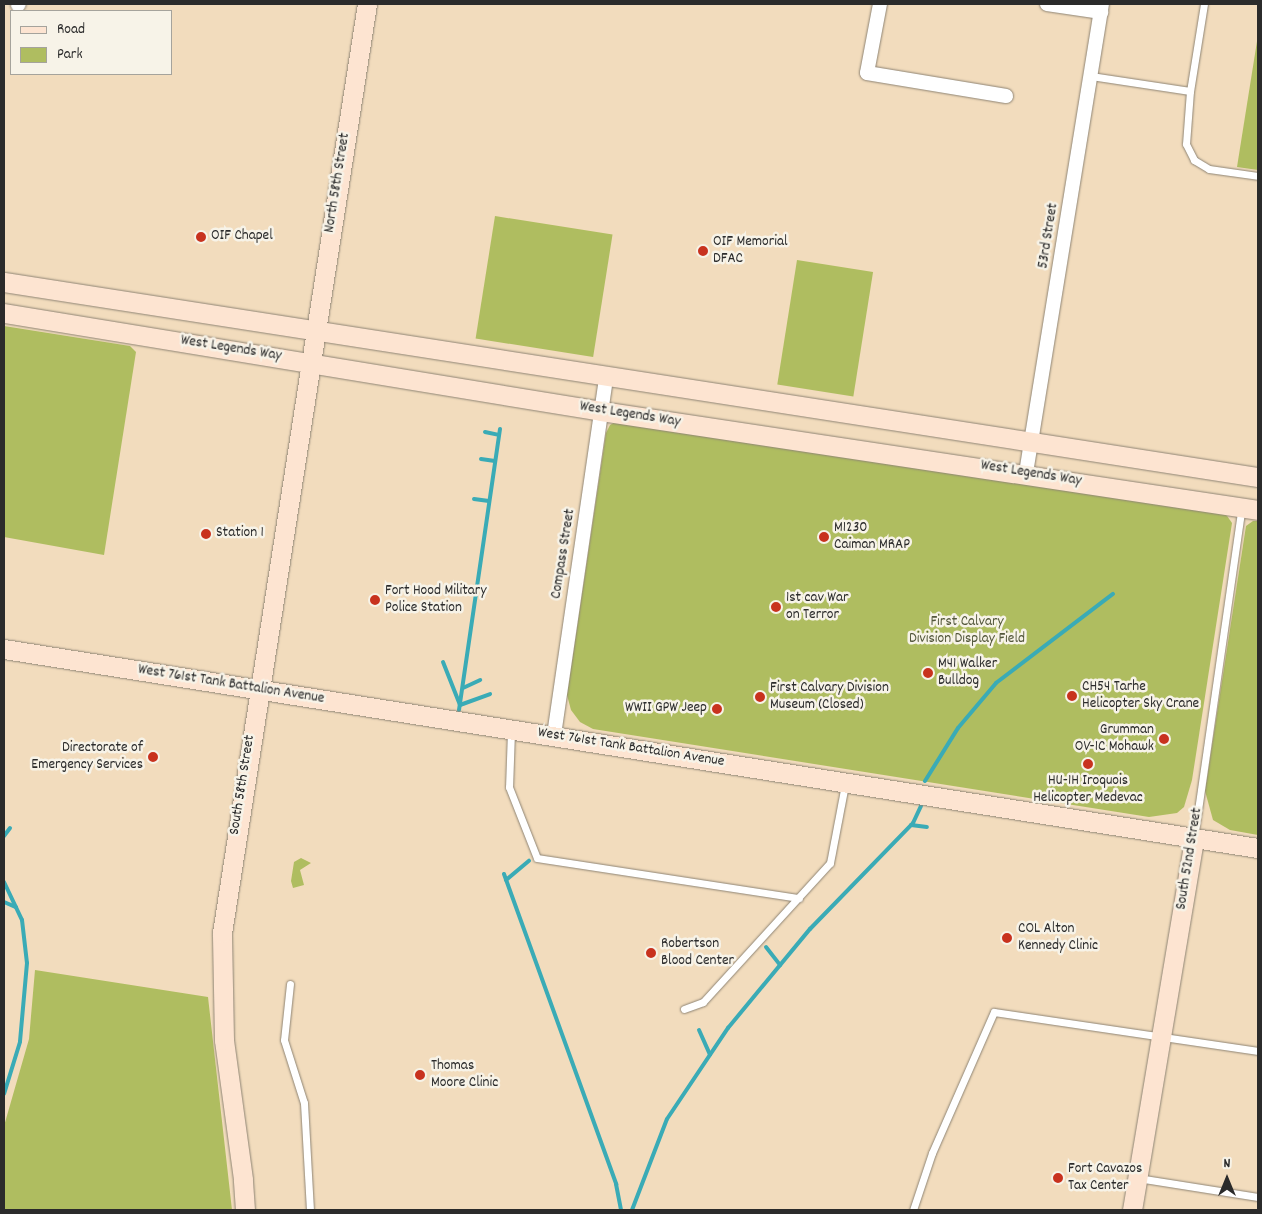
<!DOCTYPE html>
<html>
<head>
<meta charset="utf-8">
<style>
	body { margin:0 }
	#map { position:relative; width:1262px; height:1214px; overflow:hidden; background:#f2dcbd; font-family:Dekko,sans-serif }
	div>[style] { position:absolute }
	.green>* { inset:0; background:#afbd60; transform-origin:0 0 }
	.stream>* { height:4px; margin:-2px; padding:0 2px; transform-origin:2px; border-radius:2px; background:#3aabb6 }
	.roads { filter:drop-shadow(0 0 1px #8e8474) drop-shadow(0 0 1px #8e8474) }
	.lane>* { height:7px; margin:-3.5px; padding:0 3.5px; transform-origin:3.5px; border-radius:3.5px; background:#fff }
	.street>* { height:14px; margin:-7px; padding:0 7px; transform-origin:7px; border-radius:7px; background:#fff }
	.secondary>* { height:19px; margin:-9.5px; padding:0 9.5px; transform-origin:9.5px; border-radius:9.5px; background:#fde4d1 }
	.dots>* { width:14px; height:14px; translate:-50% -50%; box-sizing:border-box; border:2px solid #f7f3e8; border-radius:50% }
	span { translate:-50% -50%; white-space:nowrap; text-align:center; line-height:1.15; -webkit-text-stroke:5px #f7f3e8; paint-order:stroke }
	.street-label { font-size:15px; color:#2b2b2b }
	.poi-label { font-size:15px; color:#2b2b2b }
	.left { translate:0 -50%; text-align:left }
	.right { translate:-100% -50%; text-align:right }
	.park-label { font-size:15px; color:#53573b }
	.frame { position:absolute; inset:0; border:5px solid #2b2b2b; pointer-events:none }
	.legend { position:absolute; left:10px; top:10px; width:162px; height:65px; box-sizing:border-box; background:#f7f3e8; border:1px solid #a5a39c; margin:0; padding:6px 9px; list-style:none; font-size:15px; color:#2b2b2b }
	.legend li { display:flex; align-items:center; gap:10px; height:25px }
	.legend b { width:25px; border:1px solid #a5a39c }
	.north { position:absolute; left:1202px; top:1154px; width:50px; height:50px; -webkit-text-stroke:4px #f7f3e8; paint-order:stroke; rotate:0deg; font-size:14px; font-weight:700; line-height:20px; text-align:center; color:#2b2b2b }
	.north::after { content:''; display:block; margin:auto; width:18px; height:22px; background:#2b2b2b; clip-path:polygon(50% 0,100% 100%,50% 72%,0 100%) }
</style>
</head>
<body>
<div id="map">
	<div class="green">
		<div style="clip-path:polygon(1258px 35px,1258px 170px,1237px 167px)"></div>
		<div style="left:495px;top:216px;width:119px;height:124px;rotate:9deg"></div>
		<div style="left:797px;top:260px;width:77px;height:126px;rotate:9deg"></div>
		<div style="clip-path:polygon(4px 326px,130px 346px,136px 352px,104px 555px,4px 537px)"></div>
		<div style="clip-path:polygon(619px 420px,1225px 513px,1232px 523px,1192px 780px,1184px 807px,1177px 813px,1149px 817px,593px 729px,580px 722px,571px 710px,567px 695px,606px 433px,610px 425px)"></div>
		<div style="clip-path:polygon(1253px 521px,1258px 521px,1258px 835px,1230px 830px,1213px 820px,1205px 791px,1246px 526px)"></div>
		<div style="clip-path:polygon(301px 858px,311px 863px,300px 870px,304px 885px,293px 888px,291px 881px,294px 862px)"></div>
		<div style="clip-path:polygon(35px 970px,208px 997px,232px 1210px,4px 1210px,4px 1126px,29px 1039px)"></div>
	</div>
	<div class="stream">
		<div style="left:485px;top:432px;width:14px;rotate:12deg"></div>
		<div style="left:481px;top:459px;width:14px;rotate:8deg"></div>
		<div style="left:474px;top:499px;width:15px;rotate:8deg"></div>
		<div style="left:443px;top:662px;width:46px;rotate:68.4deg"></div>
		<div style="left:460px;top:705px;width:32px;rotate:-20deg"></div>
		<div style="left:463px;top:688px;width:19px;rotate:-25deg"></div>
		<div style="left:459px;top:710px;width:284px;rotate:-81.7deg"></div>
		<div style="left:925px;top:781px;width:62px;rotate:-58.1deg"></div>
		<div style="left:958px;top:728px;width:59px;rotate:-49.8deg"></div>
		<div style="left:996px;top:683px;width:147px;rotate:-37.3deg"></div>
		<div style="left:911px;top:825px;width:16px;rotate:7deg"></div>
		<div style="left:4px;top:836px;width:10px;rotate:-53deg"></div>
		<div style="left:504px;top:874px;width:330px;rotate:70.1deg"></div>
		<div style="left:616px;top:1184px;width:26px;rotate:79deg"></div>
		<div style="left:506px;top:880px;width:30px;rotate:-40deg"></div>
		<div style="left:4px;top:882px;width:42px;rotate:64.7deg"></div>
		<div style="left:22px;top:920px;width:43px;rotate:83.4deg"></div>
		<div style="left:27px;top:963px;width:79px;rotate:95.1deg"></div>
		<div style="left:20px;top:1042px;width:54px;rotate:107.1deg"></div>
		<div style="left:4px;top:902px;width:13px;rotate:23deg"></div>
		<div style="left:766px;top:947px;width:23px;rotate:52deg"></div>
		<div style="left:699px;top:1030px;width:27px;rotate:66deg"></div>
		<div style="left:632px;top:1210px;width:97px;rotate:-69deg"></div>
		<div style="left:667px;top:1119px;width:110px;rotate:-56.2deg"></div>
		<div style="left:728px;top:1028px;width:129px;rotate:-50.4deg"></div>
		<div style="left:810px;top:929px;width:148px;rotate:-45.8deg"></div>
		<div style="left:913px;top:823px;width:19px;rotate:-65deg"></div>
	</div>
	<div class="roads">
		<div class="lane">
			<div style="left:1204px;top:4px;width:88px;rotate:99.1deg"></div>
			<div style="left:1190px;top:91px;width:53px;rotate:94.3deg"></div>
			<div style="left:1186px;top:144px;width:18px;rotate:63deg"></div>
			<div style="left:1194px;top:160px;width:17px;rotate:31deg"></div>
			<div style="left:1209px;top:169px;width:49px;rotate:8.1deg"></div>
			<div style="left:1091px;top:76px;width:100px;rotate:8.6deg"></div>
			<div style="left:511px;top:731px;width:56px;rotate:92deg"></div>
			<div style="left:509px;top:787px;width:76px;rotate:68.5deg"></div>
			<div style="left:537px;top:858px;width:265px;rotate:8.7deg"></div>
			<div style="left:1194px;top:838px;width:331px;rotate:-81.8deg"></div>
			<div style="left:290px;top:984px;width:56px;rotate:96.1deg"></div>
			<div style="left:284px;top:1040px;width:66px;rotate:72.4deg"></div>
			<div style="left:304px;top:1103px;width:107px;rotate:86.8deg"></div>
			<div style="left:684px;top:1009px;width:20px;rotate:-20deg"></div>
			<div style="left:703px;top:1002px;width:188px;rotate:-47.6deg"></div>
			<div style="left:830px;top:863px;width:80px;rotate:-79.2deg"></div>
			<div style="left:1138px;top:1178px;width:121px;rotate:9deg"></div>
			<div style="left:913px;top:1210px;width:60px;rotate:-71.6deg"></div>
			<div style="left:932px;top:1153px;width:154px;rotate:-66.3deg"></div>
			<div style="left:994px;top:1012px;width:267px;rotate:8.4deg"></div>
		</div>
		<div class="street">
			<div style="left:880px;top:4px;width:70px;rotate:100.7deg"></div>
			<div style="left:867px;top:73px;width:141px;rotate:9.4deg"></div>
			<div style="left:1047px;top:4px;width:55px;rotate:8.4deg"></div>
			<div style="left:18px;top:5px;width:1px;rotate:-45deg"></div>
			<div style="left:1026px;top:473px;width:475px;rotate:-80.8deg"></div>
			<div style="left:554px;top:735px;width:361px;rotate:-81.7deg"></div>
		</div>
		<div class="secondary">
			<div style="left:4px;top:282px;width:1269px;rotate:8.84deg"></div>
			<div style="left:4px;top:313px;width:605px;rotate:9.32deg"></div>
			<div style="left:601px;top:411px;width:664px;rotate:8.57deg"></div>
			<div style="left:4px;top:649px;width:1270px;rotate:9.02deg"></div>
			<div style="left:245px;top:1210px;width:31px;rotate:-94deg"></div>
			<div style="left:243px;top:1179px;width:140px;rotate:-97.8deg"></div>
			<div style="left:224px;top:1040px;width:107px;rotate:-91.1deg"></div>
			<div style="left:222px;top:933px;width:940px;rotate:-81.13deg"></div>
			<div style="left:1132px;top:1210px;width:377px;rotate:-80.5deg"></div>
		</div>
	</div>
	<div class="dots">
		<div style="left:201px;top:237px;background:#c8321e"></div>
		<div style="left:703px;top:251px;background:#c8321e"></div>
		<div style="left:206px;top:534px;background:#c8321e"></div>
		<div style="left:824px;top:537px;background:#c8321e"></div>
		<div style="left:375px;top:600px;background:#c8321e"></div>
		<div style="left:776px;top:607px;background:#c8321e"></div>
		<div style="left:928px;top:673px;background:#c8321e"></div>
		<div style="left:1072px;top:696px;background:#c8321e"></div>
		<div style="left:760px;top:697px;background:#c8321e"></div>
		<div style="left:717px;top:709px;background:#c8321e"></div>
		<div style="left:1164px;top:739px;background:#c8321e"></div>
		<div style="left:153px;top:757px;background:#c8321e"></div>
		<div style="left:1088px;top:764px;background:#c8321e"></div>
		<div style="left:1007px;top:938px;background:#c8321e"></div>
		<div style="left:651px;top:953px;background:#c8321e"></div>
		<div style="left:420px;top:1075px;background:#c8321e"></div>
		<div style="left:1058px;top:1178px;background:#c8321e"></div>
	</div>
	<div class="street-label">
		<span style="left:338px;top:183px;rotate:-81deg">North 58th Street</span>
		<span style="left:1049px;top:236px;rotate:-81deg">53rd Street</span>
		<span style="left:231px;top:349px;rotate:9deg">West Legends Way</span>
		<span style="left:630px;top:415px;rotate:9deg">West Legends Way</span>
		<span style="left:1031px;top:474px;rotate:9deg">West Legends Way</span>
		<span style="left:564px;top:554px;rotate:-81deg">Compass Street</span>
		<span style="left:231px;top:685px;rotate:9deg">West 761st Tank Battalion Avenue</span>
		<span style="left:631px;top:748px;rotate:9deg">West 761st Tank Battalion Avenue</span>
		<span style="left:243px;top:785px;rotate:-81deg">South 58th Street</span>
		<span style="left:1190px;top:859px;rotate:-81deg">South 52nd Street</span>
	</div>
	<div class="poi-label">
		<span class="left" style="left:211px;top:237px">OIF Chapel</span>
		<span class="left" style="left:713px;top:251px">OIF Memorial<br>DFAC</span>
		<span class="left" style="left:834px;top:537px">M1230<br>Caiman MRAP</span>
		<span class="left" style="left:216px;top:534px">Station 1</span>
		<span class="left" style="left:385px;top:600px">Fort Hood Military<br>Police Station</span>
		<span class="left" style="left:786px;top:607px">1st cav War<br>on Terror</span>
		<span class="left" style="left:938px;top:673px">M41 Walker<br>Bulldog</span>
		<span class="left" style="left:1082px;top:696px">CH54 Tarhe<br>Helicopter Sky Crane</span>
		<span class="left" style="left:770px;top:697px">First Calvary Division<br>Museum (Closed)</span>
		<span class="right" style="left:707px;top:709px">WWII GPW Jeep</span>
		<span class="right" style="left:1154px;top:739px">Grumman<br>OV-1C Mohawk</span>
		<span class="right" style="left:143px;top:757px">Directorate of<br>Emergency Services</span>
		<span style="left:1088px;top:790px">HU-1H Iroquois<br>Helicopter Medevac</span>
		<span class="left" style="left:1018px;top:938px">COL Alton<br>Kennedy Clinic</span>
		<span class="left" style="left:661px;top:953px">Robertson<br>Blood Center</span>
		<span class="left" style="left:431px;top:1075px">Thomas<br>Moore Clinic</span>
		<span class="left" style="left:1068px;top:1178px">Fort Cavazos<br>Tax Center</span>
	</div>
	<div class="park-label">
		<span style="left:967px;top:631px">First Calvary<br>Division Display Field</span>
	</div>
	<div class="frame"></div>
	<ul class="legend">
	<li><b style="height:6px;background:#fde4d1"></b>Road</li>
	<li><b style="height:14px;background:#afbd60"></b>Park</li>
	</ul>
	<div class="north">N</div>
</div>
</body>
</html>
